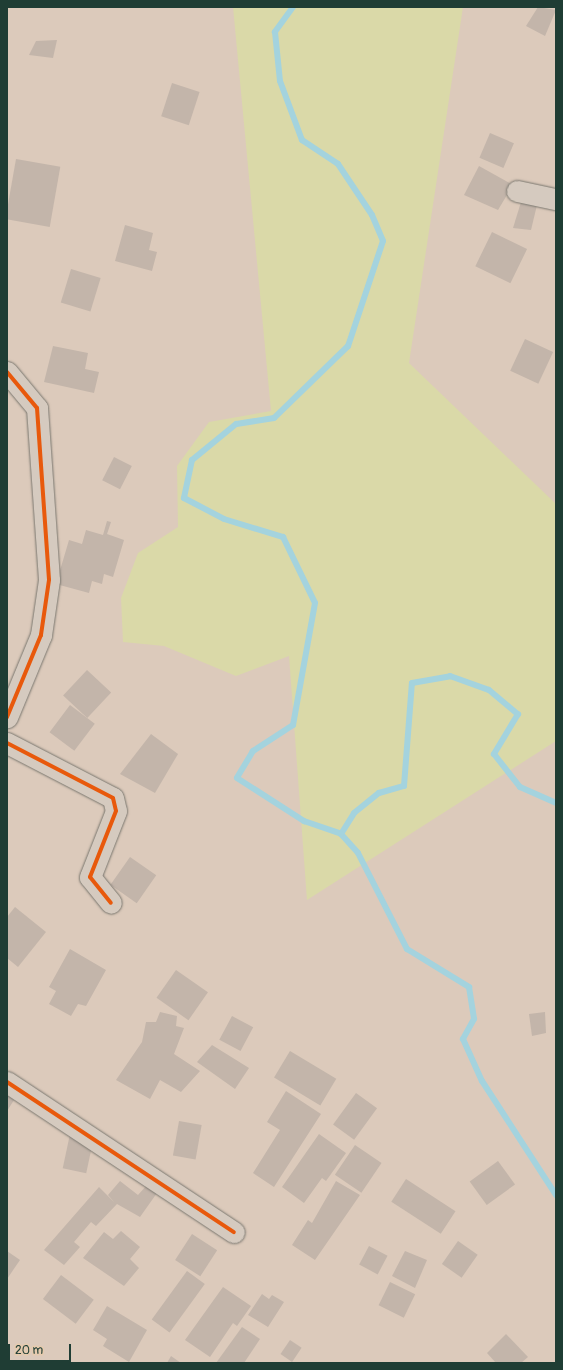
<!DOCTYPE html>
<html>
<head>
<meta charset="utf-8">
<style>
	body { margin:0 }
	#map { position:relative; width:563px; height:1370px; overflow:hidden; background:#dccabb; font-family:Pangolin,sans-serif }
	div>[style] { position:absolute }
	.green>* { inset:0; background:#dad9a8 }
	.stream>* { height:6px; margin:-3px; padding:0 3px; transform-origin:3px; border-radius:3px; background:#a4d3de }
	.building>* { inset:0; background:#c3b5aa; transform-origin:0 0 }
	.roads { filter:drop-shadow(0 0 1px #7a776f) drop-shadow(0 0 1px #7a776f) }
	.minor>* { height:21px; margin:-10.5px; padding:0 10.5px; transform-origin:10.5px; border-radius:10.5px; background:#d5cabf }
	.cycleway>* { height:4px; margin:-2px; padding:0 2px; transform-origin:2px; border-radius:2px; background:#e8590c }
	span { translate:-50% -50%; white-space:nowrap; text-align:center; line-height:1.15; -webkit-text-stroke:3px #e6cbae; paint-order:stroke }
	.frame { position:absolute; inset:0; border:8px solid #1f3d34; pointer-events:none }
	.scale { position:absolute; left:8px; top:1344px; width:63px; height:18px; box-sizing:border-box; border:2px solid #1f3d34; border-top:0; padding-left:5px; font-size:12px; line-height:14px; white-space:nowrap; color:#1f3d34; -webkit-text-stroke:3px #e6cbae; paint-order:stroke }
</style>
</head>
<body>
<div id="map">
	<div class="green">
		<div style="clip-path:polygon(233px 7px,463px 7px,409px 363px,556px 504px,556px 741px,307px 900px,289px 656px,236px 676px,164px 646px,123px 642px,121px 598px,138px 553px,178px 527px,177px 466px,209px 422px,271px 411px)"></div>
	</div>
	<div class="stream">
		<div style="left:293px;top:7px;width:31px;rotate:126deg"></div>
		<div style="left:275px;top:32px;width:49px;rotate:84.2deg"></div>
		<div style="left:280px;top:81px;width:63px;rotate:69.6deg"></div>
		<div style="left:302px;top:140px;width:43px;rotate:33.7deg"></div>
		<div style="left:338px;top:164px;width:61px;rotate:56.3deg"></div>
		<div style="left:372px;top:215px;width:28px;rotate:67deg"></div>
		<div style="left:383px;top:241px;width:111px;rotate:108.4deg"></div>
		<div style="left:348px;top:346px;width:103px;rotate:135.8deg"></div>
		<div style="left:274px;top:418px;width:38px;rotate:171deg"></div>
		<div style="left:236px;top:424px;width:57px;rotate:140.7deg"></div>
		<div style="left:192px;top:460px;width:39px;rotate:102deg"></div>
		<div style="left:184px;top:498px;width:45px;rotate:27.7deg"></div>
		<div style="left:224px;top:519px;width:62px;rotate:17deg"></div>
		<div style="left:283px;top:537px;width:73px;rotate:64.1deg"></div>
		<div style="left:315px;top:603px;width:124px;rotate:100.2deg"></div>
		<div style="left:293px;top:725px;width:48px;rotate:147deg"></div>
		<div style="left:253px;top:751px;width:31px;rotate:121deg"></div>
		<div style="left:237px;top:778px;width:80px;rotate:32.7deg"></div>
		<div style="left:304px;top:821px;width:39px;rotate:19deg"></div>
		<div style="left:341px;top:834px;width:25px;rotate:48deg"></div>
		<div style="left:358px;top:853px;width:108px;rotate:63deg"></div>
		<div style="left:407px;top:949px;width:73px;rotate:31.5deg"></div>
		<div style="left:469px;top:987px;width:32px;rotate:81deg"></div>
		<div style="left:474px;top:1019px;width:23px;rotate:119deg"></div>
		<div style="left:463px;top:1039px;width:46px;rotate:65.7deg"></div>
		<div style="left:482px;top:1081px;width:136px;rotate:57deg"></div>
		<div style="left:341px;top:834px;width:25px;rotate:-58deg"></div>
		<div style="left:354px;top:813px;width:32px;rotate:-39deg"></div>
		<div style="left:379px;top:793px;width:26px;rotate:-16deg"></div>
		<div style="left:404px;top:786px;width:103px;rotate:-85.6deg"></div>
		<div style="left:412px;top:683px;width:39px;rotate:-10deg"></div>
		<div style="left:450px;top:676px;width:41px;rotate:19.7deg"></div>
		<div style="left:489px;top:690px;width:38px;rotate:40deg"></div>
		<div style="left:518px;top:714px;width:47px;rotate:121deg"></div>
		<div style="left:494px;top:754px;width:42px;rotate:51.8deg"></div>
		<div style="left:520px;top:787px;width:39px;rotate:24deg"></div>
	</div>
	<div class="building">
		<div style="clip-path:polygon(538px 7px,556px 10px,545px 36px,526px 26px)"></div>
		<div style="clip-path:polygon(57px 40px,53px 58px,29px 55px,36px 41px)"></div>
		<div style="left:172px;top:83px;width:29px;height:35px;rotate:18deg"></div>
		<div style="left:490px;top:133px;width:26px;height:27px;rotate:23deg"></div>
		<div style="left:16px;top:159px;width:45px;height:61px;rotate:10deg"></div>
		<div style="clip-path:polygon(479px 166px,513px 185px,498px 210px,464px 195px)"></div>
		<div style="clip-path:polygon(521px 202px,537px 205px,531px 230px,513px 228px)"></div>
		<div style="clip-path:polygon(125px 225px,153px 233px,149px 250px,157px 252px,152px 271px,115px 261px)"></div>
		<div style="left:492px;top:232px;width:39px;height:38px;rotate:26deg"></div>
		<div style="left:71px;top:269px;width:31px;height:35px;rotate:17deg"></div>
		<div style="left:525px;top:339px;width:31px;height:35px;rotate:25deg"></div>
		<div style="clip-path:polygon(53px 346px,88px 353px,85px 369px,99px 372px,94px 393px,44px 382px)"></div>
		<div style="left:114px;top:457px;width:20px;height:26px;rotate:27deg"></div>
		<div style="clip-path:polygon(107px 521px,111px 522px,107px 534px,124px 540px,113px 577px,104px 574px,102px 584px,92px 581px,89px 593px,56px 584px,69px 540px,82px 544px,86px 530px,103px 535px)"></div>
		<div style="left:87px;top:670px;width:33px;height:35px;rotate:43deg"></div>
		<div style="left:70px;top:705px;width:31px;height:34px;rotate:37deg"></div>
		<div style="clip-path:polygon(151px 734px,178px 754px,155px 793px,120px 774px)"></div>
		<div style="left:130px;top:857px;width:32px;height:34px;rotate:35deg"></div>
		<div style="clip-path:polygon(15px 907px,46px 932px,18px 967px,7px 958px,7px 917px)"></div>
		<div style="clip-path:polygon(70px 949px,106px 970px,86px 1006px,78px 1004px,71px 1016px,49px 1004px,56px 991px,49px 987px)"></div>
		<div style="left:176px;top:970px;width:39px;height:34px;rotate:35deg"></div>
		<div style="clip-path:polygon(160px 1012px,177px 1016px,176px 1026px,184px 1028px,174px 1054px,200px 1071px,181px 1092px,160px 1080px,150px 1099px,116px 1080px,142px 1042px,146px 1022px,156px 1022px)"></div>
		<div style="clip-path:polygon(545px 1012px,546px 1033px,532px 1036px,529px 1014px)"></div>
		<div style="left:232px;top:1016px;width:24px;height:27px;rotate:28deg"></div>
		<div style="clip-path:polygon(212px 1045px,249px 1068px,235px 1089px,197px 1062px)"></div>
		<div style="left:290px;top:1051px;width:54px;height:31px;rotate:31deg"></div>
		<div style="clip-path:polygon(7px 1091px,16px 1097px,7px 1111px)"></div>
		<div style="clip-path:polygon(286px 1091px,321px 1114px,274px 1187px,253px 1173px,280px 1130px,267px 1122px)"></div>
		<div style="left:356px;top:1093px;width:26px;height:39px;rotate:36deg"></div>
		<div style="left:179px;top:1121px;width:23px;height:35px;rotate:10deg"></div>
		<div style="left:70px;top:1134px;width:24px;height:35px;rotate:12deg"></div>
		<div style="clip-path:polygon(319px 1134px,346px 1153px,326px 1181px,322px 1178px,304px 1203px,282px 1187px)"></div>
		<div style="left:355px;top:1145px;width:32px;height:36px;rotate:34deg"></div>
		<div style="left:498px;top:1161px;width:29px;height:35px;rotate:54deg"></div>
		<div style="left:406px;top:1179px;width:59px;height:27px;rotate:33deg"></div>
		<div style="clip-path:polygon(120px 1181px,138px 1195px,147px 1185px,157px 1193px,140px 1217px,117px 1204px,96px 1226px,91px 1222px,74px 1242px,80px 1247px,64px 1265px,44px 1250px,99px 1187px,114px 1202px,108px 1195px)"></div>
		<div style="clip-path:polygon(336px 1181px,360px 1195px,315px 1260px,292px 1245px,308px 1220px,312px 1223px)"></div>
		<div style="clip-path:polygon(121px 1231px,140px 1247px,130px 1259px,139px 1268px,124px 1286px,83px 1258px,104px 1232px,113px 1239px)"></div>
		<div style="left:192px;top:1234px;width:30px;height:31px;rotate:33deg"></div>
		<div style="left:458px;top:1241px;width:24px;height:28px;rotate:35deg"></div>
		<div style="left:369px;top:1246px;width:21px;height:21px;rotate:28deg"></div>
		<div style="clip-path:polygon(7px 1251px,20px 1260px,7px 1279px)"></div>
		<div style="clip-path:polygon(405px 1251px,427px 1260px,415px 1288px,392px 1276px)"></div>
		<div style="left:187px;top:1271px;width:22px;height:60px;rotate:36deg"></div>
		<div style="left:61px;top:1275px;width:41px;height:30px;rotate:37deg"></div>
		<div style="left:390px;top:1282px;width:28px;height:26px;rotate:26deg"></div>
		<div style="clip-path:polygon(223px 1287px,251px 1306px,237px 1326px,233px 1323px,210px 1357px,185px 1340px)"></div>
		<div style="clip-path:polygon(262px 1294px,269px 1299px,272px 1295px,284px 1302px,268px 1327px,248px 1315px)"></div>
		<div style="clip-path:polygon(107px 1306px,147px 1330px,129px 1362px,103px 1346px,107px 1339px,93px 1330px)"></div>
		<div style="clip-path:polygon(242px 1327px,260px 1339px,244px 1363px,216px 1363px)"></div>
		<div style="clip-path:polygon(506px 1334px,528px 1357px,521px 1363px,496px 1363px,487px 1353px)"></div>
		<div style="left:290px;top:1340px;width:14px;height:17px;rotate:34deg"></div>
		<div style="clip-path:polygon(171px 1356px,181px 1363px,167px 1363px)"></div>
	</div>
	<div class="roads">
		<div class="minor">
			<div style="left:517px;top:191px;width:40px;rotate:12deg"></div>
			<div style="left:7px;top:372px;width:47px;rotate:50.2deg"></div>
			<div style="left:37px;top:408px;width:172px;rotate:86deg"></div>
			<div style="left:49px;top:580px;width:56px;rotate:98.3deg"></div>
			<div style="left:41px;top:635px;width:89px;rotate:112.5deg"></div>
			<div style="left:7px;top:743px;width:119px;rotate:27.4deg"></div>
			<div style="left:113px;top:798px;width:13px;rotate:77deg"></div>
			<div style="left:116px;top:811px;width:71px;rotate:111.5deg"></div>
			<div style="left:90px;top:877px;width:33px;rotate:51deg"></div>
			<div style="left:7px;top:1082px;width:272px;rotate:33.5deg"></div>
		</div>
	</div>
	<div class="cycleway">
		<div style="left:7px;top:372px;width:47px;rotate:50.2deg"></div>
		<div style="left:37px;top:408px;width:172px;rotate:86deg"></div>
		<div style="left:49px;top:580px;width:56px;rotate:98.3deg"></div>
		<div style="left:41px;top:635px;width:89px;rotate:112.5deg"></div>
		<div style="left:7px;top:743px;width:119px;rotate:27.4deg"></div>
		<div style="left:113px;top:798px;width:13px;rotate:77deg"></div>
		<div style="left:116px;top:811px;width:71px;rotate:111.5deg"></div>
		<div style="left:90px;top:877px;width:33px;rotate:51deg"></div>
		<div style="left:7px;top:1082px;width:272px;rotate:33.5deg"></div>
	</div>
	<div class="frame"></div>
	<div class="scale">20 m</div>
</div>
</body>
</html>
